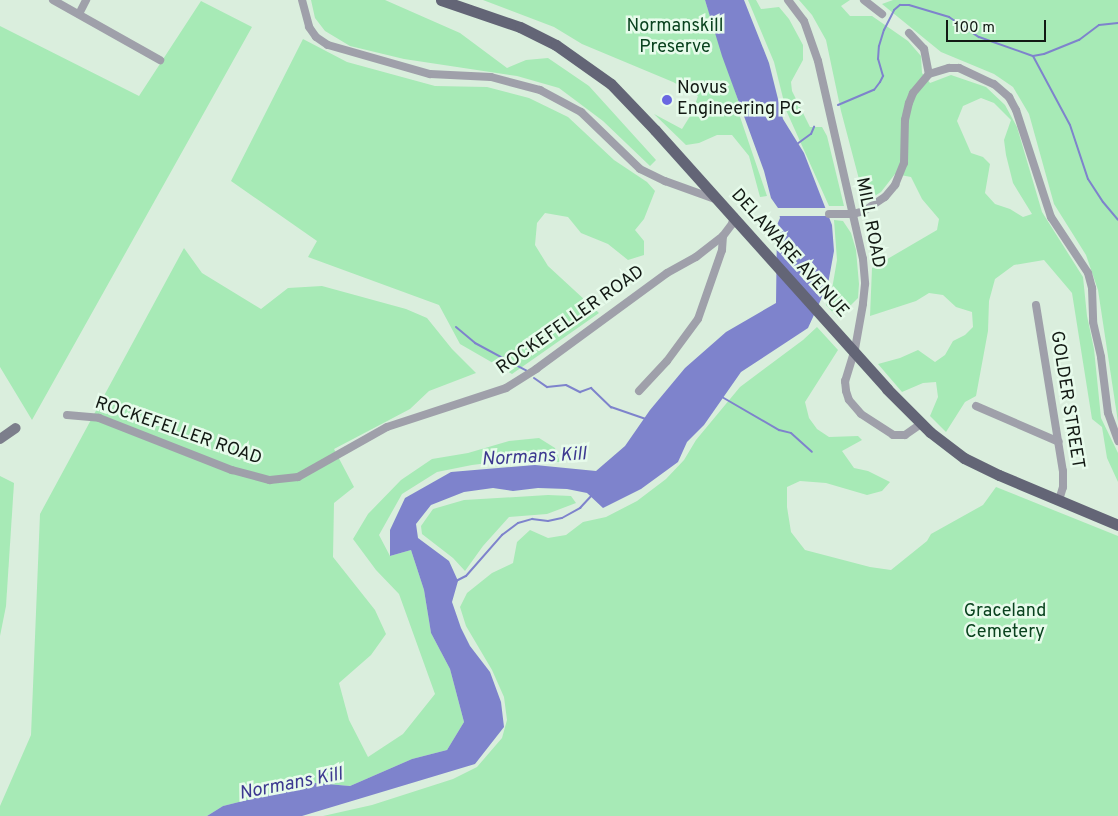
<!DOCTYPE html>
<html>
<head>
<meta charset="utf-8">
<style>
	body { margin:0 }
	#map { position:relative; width:1118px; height:816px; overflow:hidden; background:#daeedd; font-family:Overpass,sans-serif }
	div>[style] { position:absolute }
	.green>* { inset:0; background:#a7eab6 }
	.water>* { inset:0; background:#7e83cc }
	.pier>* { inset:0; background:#daeedd; transform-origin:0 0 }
	.stream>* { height:2px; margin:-1px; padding:0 1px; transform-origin:1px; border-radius:1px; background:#7e83cc }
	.street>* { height:8px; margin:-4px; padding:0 4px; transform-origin:4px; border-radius:4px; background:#9fa0aa }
	.secondary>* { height:10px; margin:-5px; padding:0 5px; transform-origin:5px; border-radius:5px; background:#7c7e8b }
	.primary>* { height:11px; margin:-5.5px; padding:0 5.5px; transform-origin:5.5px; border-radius:5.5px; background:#636576 }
	.primary-bridge>* { height:11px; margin:-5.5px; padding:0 5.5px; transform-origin:5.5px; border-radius:5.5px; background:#636576 }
	.dots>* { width:14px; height:14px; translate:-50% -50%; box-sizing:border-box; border:2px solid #e7fbeb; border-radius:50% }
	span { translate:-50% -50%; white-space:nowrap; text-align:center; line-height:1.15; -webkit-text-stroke:5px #e7fbeb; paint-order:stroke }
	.park-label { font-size:18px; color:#09421e }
	.poi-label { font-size:18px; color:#121913 }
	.left { translate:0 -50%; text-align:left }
	.street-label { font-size:18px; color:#121913 }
	.water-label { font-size:19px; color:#3d3990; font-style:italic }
	.scale { position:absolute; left:946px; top:20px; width:100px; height:22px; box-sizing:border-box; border:2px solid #121913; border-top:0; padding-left:6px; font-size:15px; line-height:18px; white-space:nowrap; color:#121913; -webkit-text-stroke:4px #e7fbeb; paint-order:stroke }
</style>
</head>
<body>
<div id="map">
	<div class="green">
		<div style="clip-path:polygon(311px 0,385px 0,460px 33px,507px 68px,526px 60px,548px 58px,589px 86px,656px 160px,650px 166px,603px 121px,559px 88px,517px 76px,404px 59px,350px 46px,325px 31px,315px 18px)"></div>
		<div style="clip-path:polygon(483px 0,705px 0,741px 109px,737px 108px,767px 196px,760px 197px,749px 156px,732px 135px,717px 135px,699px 143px,686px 145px,654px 114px,682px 129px,692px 113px,698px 96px,673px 82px,582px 44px,554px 27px)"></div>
		<div style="clip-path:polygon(748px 0,756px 0,761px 9px,779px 7px,789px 19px,803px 45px,803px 60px,791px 82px,792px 91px,810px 127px,822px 127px,827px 136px,844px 206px,829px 206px,786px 110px,774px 62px)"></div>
		<div style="clip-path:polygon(evenodd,799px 0,850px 0,841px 6px,850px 16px,872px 16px,908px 41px,921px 56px,922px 73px,930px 83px,951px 75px,986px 87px,1005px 105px,1017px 127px,1042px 212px,1083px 277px,1087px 316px,1094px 349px,1101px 418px,1118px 453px,1118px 482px,1107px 458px,1102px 427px,1092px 419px,1072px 293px,1044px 260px,1014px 265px,995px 279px,989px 301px,988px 331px,976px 396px,965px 402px,946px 432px,930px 416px,938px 397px,936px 382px,923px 383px,902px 392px,878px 364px,900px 358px,918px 350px,935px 362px,945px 355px,953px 341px,965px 335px,973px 327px,972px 312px,956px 307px,943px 295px,929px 293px,916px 301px,870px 316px,872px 268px,937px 230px,939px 219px,922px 199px,911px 177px,895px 174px,881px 192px,865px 202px,841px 111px,826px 40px,812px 15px,799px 0,981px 98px,994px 103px,1011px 120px,1004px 140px,1006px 155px,1013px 183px,1032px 214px,1023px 217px,1010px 209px,995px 204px,985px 193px,990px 164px,983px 157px,971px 153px,957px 121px,963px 106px,981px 98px)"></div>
		<div style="clip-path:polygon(893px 0,1118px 0,1118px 422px,1098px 290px,1086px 255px,1054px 204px,1029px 114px,1013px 87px,994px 74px,941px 52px,882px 4px)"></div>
		<div style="clip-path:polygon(201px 1px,252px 27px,32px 420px,0 367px,0 26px,139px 96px)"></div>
		<div style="clip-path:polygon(303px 39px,347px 62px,435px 86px,487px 87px,529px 98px,568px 117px,614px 160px,647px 182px,655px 191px,644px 219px,635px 230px,644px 241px,644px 255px,628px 260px,608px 244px,581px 233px,568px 217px,545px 213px,537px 223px,535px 245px,548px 266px,599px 313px,512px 374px,460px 344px,439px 305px,308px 257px,317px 241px,231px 181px)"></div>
		<div style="clip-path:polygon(834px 220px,843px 221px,851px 233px,856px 250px,859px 284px,858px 298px,838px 318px,826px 305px,832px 289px,837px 260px)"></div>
		<div style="clip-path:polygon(184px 248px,202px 273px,261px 309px,288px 288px,322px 286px,406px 309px,427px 318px,452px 349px,476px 373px,429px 391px,410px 409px,334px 449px,354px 487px,334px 503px,333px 557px,375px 610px,386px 634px,371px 655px,339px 683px,349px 720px,368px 757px,403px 734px,435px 694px,399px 594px,376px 570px,353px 539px,368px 514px,401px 480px,432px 459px,468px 453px,509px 441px,539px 438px,555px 448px,560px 462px,512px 460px,472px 465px,437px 472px,402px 494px,379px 535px,390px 556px,411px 550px,424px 590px,431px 633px,450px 669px,464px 722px,447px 750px,412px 759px,350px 786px,315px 783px,223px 806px,207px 816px,0 816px,0 806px,31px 735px,40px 514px)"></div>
		<div style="clip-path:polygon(817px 327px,838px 350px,805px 402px,809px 418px,817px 429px,829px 437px,858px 436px,862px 440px,842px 451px,854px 468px,868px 471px,890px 482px,882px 491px,867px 495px,826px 483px,800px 481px,787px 487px,787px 507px,791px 532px,805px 550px,870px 567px,891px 570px,927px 541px,931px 534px,983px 505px,996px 487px,1118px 536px,1118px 816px,323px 816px,372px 805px,453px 779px,477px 767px,502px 738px,507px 720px,504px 697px,492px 670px,466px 626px,460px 607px,467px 593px,492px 573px,513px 563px,517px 542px,530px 530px,548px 538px,566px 535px,583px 522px,606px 517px,637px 501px,666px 479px,684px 460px,696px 440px,740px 387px,803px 340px)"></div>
		<div style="clip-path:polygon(0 476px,14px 483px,6px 606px,0 636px)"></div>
		<div style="clip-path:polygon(548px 495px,571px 496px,576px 503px,547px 514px,509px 517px,483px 546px,465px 571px,453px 558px,422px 534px,421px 526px,433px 509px,464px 500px)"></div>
	</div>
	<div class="water">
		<div style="clip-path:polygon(705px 0,744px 0,769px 63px,783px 119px,804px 153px,832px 225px,834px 251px,828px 284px,808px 328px,741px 372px,704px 425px,687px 442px,678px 462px,641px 489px,603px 508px,587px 493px,567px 489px,538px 488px,513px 491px,493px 488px,464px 492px,431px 505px,416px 524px,418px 538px,449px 561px,458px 581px,452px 602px,461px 628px,470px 646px,490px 672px,501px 702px,504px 727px,475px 764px,302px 816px,207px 816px,223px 806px,315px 783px,350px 786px,412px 759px,447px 750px,464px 722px,450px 669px,431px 633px,424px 590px,411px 550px,390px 556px,390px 530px,405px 498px,451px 472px,535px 465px,596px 471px,625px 446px,650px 410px,685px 368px,726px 332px,776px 303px,777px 225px,780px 218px,778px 208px,771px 198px,764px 171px,722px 56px)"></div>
	</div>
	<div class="pier">
		<div style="left:778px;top:208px;width:50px;height:8px"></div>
	</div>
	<div class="stream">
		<div style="left:1033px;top:56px;width:78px;rotate:61.8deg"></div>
		<div style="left:1070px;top:125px;width:57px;rotate:71.6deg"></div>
		<div style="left:1088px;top:179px;width:27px;rotate:57deg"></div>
		<div style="left:1103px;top:202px;width:23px;rotate:50deg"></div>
		<div style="left:838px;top:105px;width:39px;rotate:-23deg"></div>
		<div style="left:874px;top:90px;width:10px;rotate:-53deg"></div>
		<div style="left:880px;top:82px;width:7px;rotate:-63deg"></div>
		<div style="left:883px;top:76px;width:18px;rotate:-106deg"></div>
		<div style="left:878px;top:59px;width:13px;rotate:-86deg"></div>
		<div style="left:879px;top:46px;width:17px;rotate:-73deg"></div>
		<div style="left:884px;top:30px;width:22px;rotate:-63deg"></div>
		<div style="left:894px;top:10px;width:8px;rotate:-40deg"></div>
		<div style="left:900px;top:5px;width:9px"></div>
		<div style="left:909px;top:5px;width:42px;rotate:16.7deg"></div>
		<div style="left:949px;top:17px;width:36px;rotate:34deg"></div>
		<div style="left:979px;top:37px;width:57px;rotate:19.4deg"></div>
		<div style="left:1033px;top:56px;width:11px;rotate:-10deg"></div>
		<div style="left:1044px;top:54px;width:38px;rotate:-22deg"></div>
		<div style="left:1079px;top:40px;width:25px;rotate:-37deg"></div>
		<div style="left:1099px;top:25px;width:19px;rotate:-6deg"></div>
		<div style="left:797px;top:144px;width:17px;rotate:-36deg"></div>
		<div style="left:811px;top:134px;width:8px;rotate:-67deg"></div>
		<div style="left:456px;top:327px;width:25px;rotate:40deg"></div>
		<div style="left:475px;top:343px;width:59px;rotate:28.3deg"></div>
		<div style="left:534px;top:378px;width:16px;rotate:35deg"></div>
		<div style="left:547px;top:387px;width:19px;rotate:-6deg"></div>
		<div style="left:566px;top:385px;width:16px;rotate:27deg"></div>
		<div style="left:580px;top:392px;width:12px;rotate:-20deg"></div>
		<div style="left:591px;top:388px;width:28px;rotate:44deg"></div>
		<div style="left:611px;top:407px;width:36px;rotate:19deg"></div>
		<div style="left:722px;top:397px;width:66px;rotate:30.1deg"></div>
		<div style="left:779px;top:430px;width:12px;rotate:14deg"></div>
		<div style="left:791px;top:433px;width:28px;rotate:42deg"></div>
		<div style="left:456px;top:581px;width:11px;rotate:-27deg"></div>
		<div style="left:466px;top:576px;width:55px;rotate:-48.7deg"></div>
		<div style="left:502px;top:535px;width:20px;rotate:-37deg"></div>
		<div style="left:518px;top:523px;width:15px;rotate:-16deg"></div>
		<div style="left:532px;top:519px;width:16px;rotate:7deg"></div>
		<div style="left:548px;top:521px;width:14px;rotate:-12deg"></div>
		<div style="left:562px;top:518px;width:21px;rotate:-29deg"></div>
		<div style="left:580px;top:508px;width:16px;rotate:-47deg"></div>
	</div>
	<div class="street">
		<div style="left:53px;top:0;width:123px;rotate:29.3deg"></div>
		<div style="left:302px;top:0;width:28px;rotate:75deg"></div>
		<div style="left:309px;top:27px;width:12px;rotate:55deg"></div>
		<div style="left:316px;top:37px;width:14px;rotate:34deg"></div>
		<div style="left:328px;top:45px;width:106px;rotate:15.9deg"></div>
		<div style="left:430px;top:74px;width:61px;rotate:2.8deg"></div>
		<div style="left:491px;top:77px;width:51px;rotate:14.9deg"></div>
		<div style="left:540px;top:90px;width:47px;rotate:28.2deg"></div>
		<div style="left:581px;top:112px;width:82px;rotate:44deg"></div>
		<div style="left:640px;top:169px;width:28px;rotate:26deg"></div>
		<div style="left:665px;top:181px;width:53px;rotate:19.8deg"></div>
		<div style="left:788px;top:0;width:26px;rotate:53deg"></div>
		<div style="left:804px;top:21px;width:42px;rotate:70.7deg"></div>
		<div style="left:818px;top:61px;width:203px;rotate:77.2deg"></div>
		<div style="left:863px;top:259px;width:25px;rotate:85deg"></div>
		<div style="left:865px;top:284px;width:20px;rotate:96deg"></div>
		<div style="left:863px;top:304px;width:46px;rotate:100.1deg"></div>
		<div style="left:855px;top:349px;width:34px;rotate:107deg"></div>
		<div style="left:845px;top:381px;width:10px;rotate:84deg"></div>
		<div style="left:846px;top:391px;width:9px;rotate:72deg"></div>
		<div style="left:849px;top:400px;width:18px;rotate:49deg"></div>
		<div style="left:861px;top:414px;width:38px;rotate:33deg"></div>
		<div style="left:893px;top:435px;width:12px"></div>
		<div style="left:905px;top:435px;width:19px;rotate:-35deg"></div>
		<div style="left:864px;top:0;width:23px;rotate:38deg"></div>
		<div style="left:79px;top:14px;width:16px;rotate:-63deg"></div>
		<div style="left:909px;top:33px;width:22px;rotate:47deg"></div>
		<div style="left:924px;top:49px;width:25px;rotate:79deg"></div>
		<div style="left:829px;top:214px;width:24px"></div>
		<div style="left:853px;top:214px;width:11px;rotate:-15deg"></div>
		<div style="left:864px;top:211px;width:25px;rotate:-34deg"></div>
		<div style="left:885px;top:197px;width:16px;rotate:-50deg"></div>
		<div style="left:895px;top:185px;width:24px;rotate:-68deg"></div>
		<div style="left:904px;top:163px;width:43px;rotate:-88.7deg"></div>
		<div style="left:905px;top:120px;width:17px;rotate:-77deg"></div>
		<div style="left:909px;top:103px;width:11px;rotate:-68deg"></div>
		<div style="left:913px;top:93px;width:25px;rotate:-50deg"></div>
		<div style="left:929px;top:74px;width:21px;rotate:-17deg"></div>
		<div style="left:949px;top:68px;width:10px"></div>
		<div style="left:959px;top:68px;width:38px;rotate:25deg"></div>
		<div style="left:994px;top:84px;width:20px;rotate:41deg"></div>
		<div style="left:1009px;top:97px;width:15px;rotate:62deg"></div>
		<div style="left:1016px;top:110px;width:113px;rotate:71.9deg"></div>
		<div style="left:1051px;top:217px;width:67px;rotate:56.5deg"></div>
		<div style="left:1088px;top:273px;width:16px;rotate:75deg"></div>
		<div style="left:1092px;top:288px;width:34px;rotate:88deg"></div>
		<div style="left:1093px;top:322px;width:36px;rotate:77deg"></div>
		<div style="left:1101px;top:357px;width:56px;rotate:82.9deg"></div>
		<div style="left:1108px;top:413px;width:30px;rotate:70deg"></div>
		<div style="left:1036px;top:305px;width:168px;rotate:80.8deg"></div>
		<div style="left:1063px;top:471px;width:16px;rotate:90deg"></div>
		<div style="left:1063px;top:487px;width:14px;rotate:107deg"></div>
		<div style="left:639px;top:391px;width:41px;rotate:-47deg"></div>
		<div style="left:667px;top:361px;width:52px;rotate:-53.6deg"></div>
		<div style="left:698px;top:319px;width:73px;rotate:-70.8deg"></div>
		<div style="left:722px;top:250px;width:14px;rotate:-86deg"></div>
		<div style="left:976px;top:406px;width:90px;rotate:23.4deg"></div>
		<div style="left:67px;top:415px;width:32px;rotate:5deg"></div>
		<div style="left:99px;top:418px;width:143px;rotate:21.4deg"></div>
		<div style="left:232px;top:470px;width:39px;rotate:15deg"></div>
		<div style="left:270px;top:480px;width:28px;rotate:-6deg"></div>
		<div style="left:298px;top:477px;width:102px;rotate:-29.3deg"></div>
		<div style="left:387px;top:427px;width:125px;rotate:-18.1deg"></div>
		<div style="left:506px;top:388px;width:36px;rotate:-32deg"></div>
		<div style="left:536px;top:369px;width:162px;rotate:-36.2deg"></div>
		<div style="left:667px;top:273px;width:33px;rotate:-29deg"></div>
		<div style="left:696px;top:257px;width:34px;rotate:-38deg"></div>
		<div style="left:723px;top:236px;width:15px;rotate:-53deg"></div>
		<div style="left:732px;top:224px;width:8px;rotate:-76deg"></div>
	</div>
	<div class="secondary">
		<div style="left:0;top:439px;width:19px;rotate:-35deg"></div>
	</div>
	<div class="primary">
		<div style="left:441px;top:0;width:83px;rotate:18.9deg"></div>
		<div style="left:520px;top:27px;width:40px;rotate:26.6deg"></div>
		<div style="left:556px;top:45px;width:67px;rotate:35.3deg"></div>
		<div style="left:611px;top:84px;width:64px;rotate:46.3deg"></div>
		<div style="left:887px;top:389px;width:61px;rotate:45deg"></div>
		<div style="left:930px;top:432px;width:43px;rotate:37.4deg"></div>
		<div style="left:964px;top:458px;width:39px;rotate:26deg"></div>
		<div style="left:999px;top:475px;width:129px;rotate:22.8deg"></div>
	</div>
	<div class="primary-bridge">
		<div style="left:655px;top:130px;width:348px;rotate:48.1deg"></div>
	</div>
	<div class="dots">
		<div style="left:667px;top:100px;background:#6967e1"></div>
	</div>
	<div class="park-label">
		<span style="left:675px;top:38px">Normanskill<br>Preserve</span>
		<span style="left:1005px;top:623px">Graceland<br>Cemetery</span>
	</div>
	<div class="poi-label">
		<span class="left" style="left:677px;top:100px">Novus<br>Engineering PC</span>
	</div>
	<div class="street-label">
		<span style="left:869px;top:223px;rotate:79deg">MILL ROAD</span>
		<span style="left:789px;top:254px;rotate:48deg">DELAWARE AVENUE</span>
		<span style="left:571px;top:321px;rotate:-35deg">ROCKEFELLER ROAD</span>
		<span style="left:1066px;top:400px;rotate:81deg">GOLDER STREET</span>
		<span style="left:178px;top:432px;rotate:19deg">ROCKEFELLER ROAD</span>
	</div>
	<div class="water-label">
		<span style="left:534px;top:458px;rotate:-3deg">Normans Kill</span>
		<span style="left:291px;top:785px;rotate:-11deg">Normans Kill</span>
	</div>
	<div class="scale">100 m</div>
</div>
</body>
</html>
